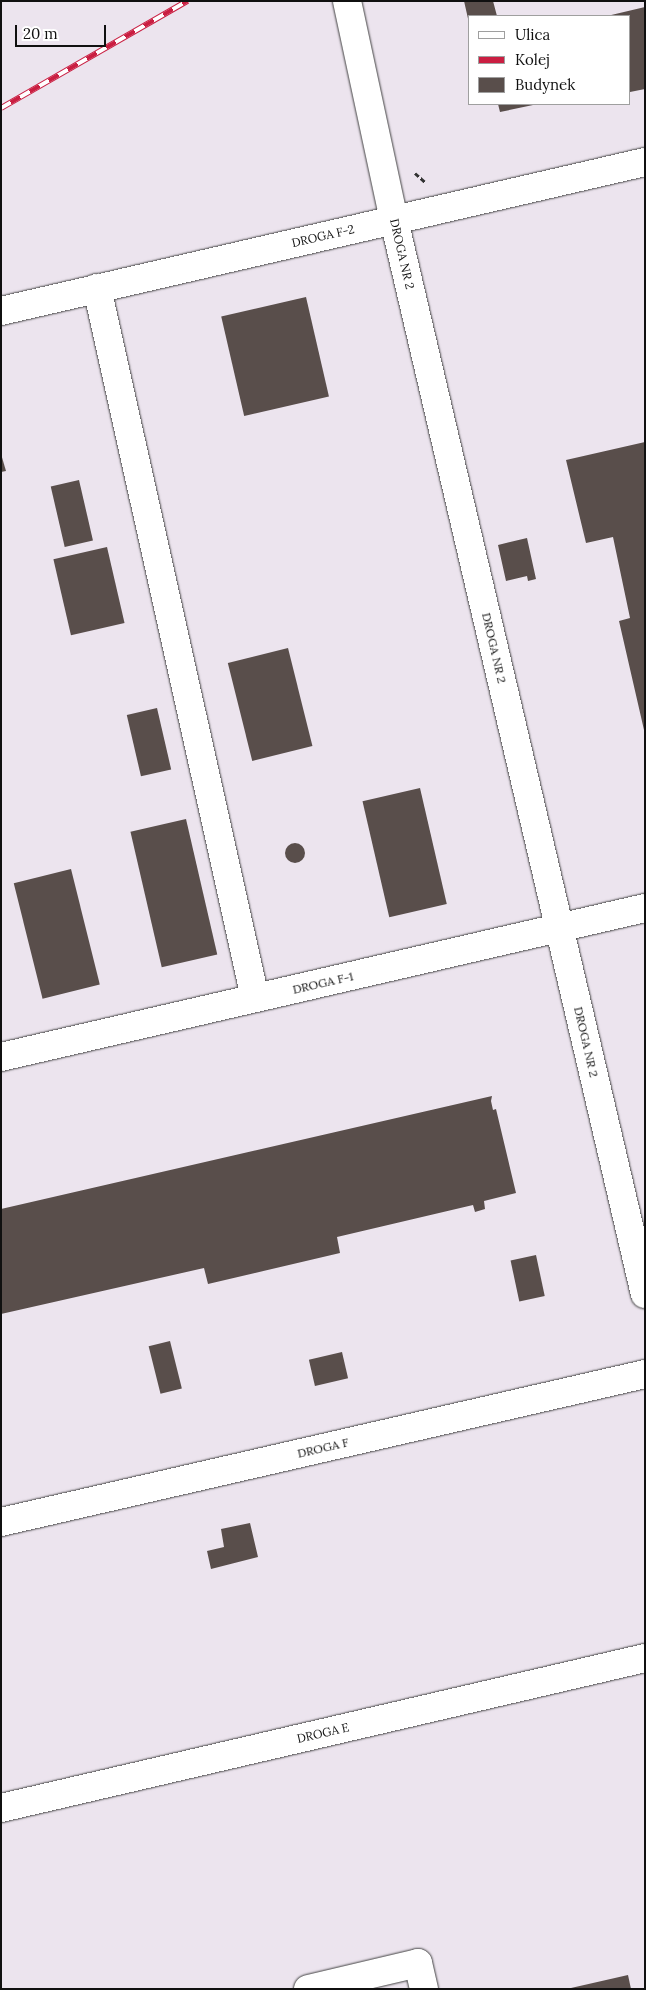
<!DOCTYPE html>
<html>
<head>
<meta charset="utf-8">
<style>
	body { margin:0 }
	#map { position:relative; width:646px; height:1990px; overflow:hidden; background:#fffaf2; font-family:Lora,serif }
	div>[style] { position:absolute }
	.industrial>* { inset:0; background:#ece4ee }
	.building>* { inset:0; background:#594e4b; transform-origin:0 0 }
	.round { border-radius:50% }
	.path>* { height:3px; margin-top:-1.5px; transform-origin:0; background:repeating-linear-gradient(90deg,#323232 0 5px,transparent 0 7.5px) }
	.roads { filter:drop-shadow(0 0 1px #434343) drop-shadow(0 0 1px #434343) }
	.minor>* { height:28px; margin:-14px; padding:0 14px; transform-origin:14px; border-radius:14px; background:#fff }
	.rail>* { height:5.5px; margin-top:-2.75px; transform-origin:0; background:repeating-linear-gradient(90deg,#fff 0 11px,#ca1e41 0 22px); box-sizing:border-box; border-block:1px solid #ca1e41 }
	span { translate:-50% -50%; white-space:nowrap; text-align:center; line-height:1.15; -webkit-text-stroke:5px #fff; paint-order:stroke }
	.street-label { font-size:12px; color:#101010 }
	.frame { position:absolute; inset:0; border:2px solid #101010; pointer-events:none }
	.legend { position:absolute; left:468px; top:15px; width:162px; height:90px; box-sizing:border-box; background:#fff; border:1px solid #9f9f9f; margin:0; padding:6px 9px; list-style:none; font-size:15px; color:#101010 }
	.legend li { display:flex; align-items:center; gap:10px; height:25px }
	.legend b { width:25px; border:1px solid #9f9f9f }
	.scale { position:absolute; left:15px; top:25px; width:91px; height:22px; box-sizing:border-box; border:2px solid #101010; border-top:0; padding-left:6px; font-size:15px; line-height:18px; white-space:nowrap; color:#101010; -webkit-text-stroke:4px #fff; paint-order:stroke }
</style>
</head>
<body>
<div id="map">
	<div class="industrial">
		<div style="clip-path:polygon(evenodd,1px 1px,645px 1px,645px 1989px,1px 1989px,1px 1px,470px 16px,630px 16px,630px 104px,470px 104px,470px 16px)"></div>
	</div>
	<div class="building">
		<div style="clip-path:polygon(464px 1px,493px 1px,497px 16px,470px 16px,469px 23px)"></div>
		<div style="clip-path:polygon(645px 7px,645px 89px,630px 92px,630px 16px,607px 16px)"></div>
		<div style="clip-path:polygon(498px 104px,533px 104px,533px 105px,500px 112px)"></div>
		<div style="left:306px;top:297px;width:102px;height:87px;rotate:77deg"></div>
		<div style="clip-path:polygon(645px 442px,645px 730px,644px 730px,619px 621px,630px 618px,613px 537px,586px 543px,566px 460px)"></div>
		<div style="clip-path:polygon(1px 454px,6px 471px,1px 472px)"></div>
		<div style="left:79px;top:480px;width:62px;height:29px;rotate:77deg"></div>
		<div style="clip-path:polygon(527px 538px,536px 579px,528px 581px,527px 576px,506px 581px,498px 545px)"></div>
		<div style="left:107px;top:547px;width:78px;height:55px;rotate:77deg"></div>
		<div style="left:288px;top:648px;width:101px;height:62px;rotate:76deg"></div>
		<div style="left:157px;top:708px;width:63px;height:31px;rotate:77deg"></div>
		<div style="left:420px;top:788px;width:119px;height:59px;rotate:77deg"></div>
		<div style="left:186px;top:819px;width:139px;height:57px;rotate:77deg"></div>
		<div class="round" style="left:285px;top:843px;width:20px;height:20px"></div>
		<div style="left:71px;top:869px;width:119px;height:59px;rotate:76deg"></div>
		<div style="clip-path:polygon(492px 1096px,491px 1101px,493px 1110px,496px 1109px,516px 1193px,484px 1201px,485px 1209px,475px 1212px,473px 1205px,337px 1237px,340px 1253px,208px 1284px,204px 1268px,1px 1314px,1px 1209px)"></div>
		<div style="left:536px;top:1255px;width:42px;height:26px;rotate:78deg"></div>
		<div style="left:170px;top:1341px;width:49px;height:22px;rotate:76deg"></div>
		<div style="left:342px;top:1352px;width:27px;height:34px;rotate:77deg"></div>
		<div style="clip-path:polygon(250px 1523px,258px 1557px,211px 1569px,207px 1551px,224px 1547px,221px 1529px)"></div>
		<div style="clip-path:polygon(628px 1975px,631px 1989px,571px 1989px,571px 1988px)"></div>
	</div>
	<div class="path">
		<div style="left:415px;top:173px;width:13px;rotate:42deg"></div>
	</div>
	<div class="roads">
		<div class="minor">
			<div style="left:347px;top:1px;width:224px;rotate:77.9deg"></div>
			<div style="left:394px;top:220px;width:1103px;rotate:76.85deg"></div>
			<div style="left:97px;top:288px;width:727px;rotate:77.45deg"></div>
			<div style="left:1px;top:311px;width:661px;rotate:-13.03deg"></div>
			<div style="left:1px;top:1057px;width:661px;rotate:-13.03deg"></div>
			<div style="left:1px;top:1522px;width:661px;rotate:-12.94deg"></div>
			<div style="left:1px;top:1808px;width:661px;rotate:-13.11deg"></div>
			<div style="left:308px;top:1989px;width:113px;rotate:-13.3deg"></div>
			<div style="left:418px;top:1963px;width:27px;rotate:77deg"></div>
		</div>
	</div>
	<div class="rail">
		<div style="left:1px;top:108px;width:215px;rotate:-29.9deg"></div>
	</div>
	<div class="street-label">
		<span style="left:323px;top:236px;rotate:-13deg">DROGA F-2</span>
		<span style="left:402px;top:254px;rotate:77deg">DROGA NR 2</span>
		<span style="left:494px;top:648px;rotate:77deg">DROGA NR 2</span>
		<span style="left:323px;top:983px;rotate:-13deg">DROGA F-1</span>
		<span style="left:586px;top:1042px;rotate:77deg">DROGA NR 2</span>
		<span style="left:323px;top:1448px;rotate:-13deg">DROGA F</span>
		<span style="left:323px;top:1733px;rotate:-13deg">DROGA E</span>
	</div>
	<div class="frame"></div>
	<ul class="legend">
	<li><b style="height:6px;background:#fff"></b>Ulica</li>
	<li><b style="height:6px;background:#ca1e41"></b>Kolej</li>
	<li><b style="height:14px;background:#594e4b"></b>Budynek</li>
	</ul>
	<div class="scale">20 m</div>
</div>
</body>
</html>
